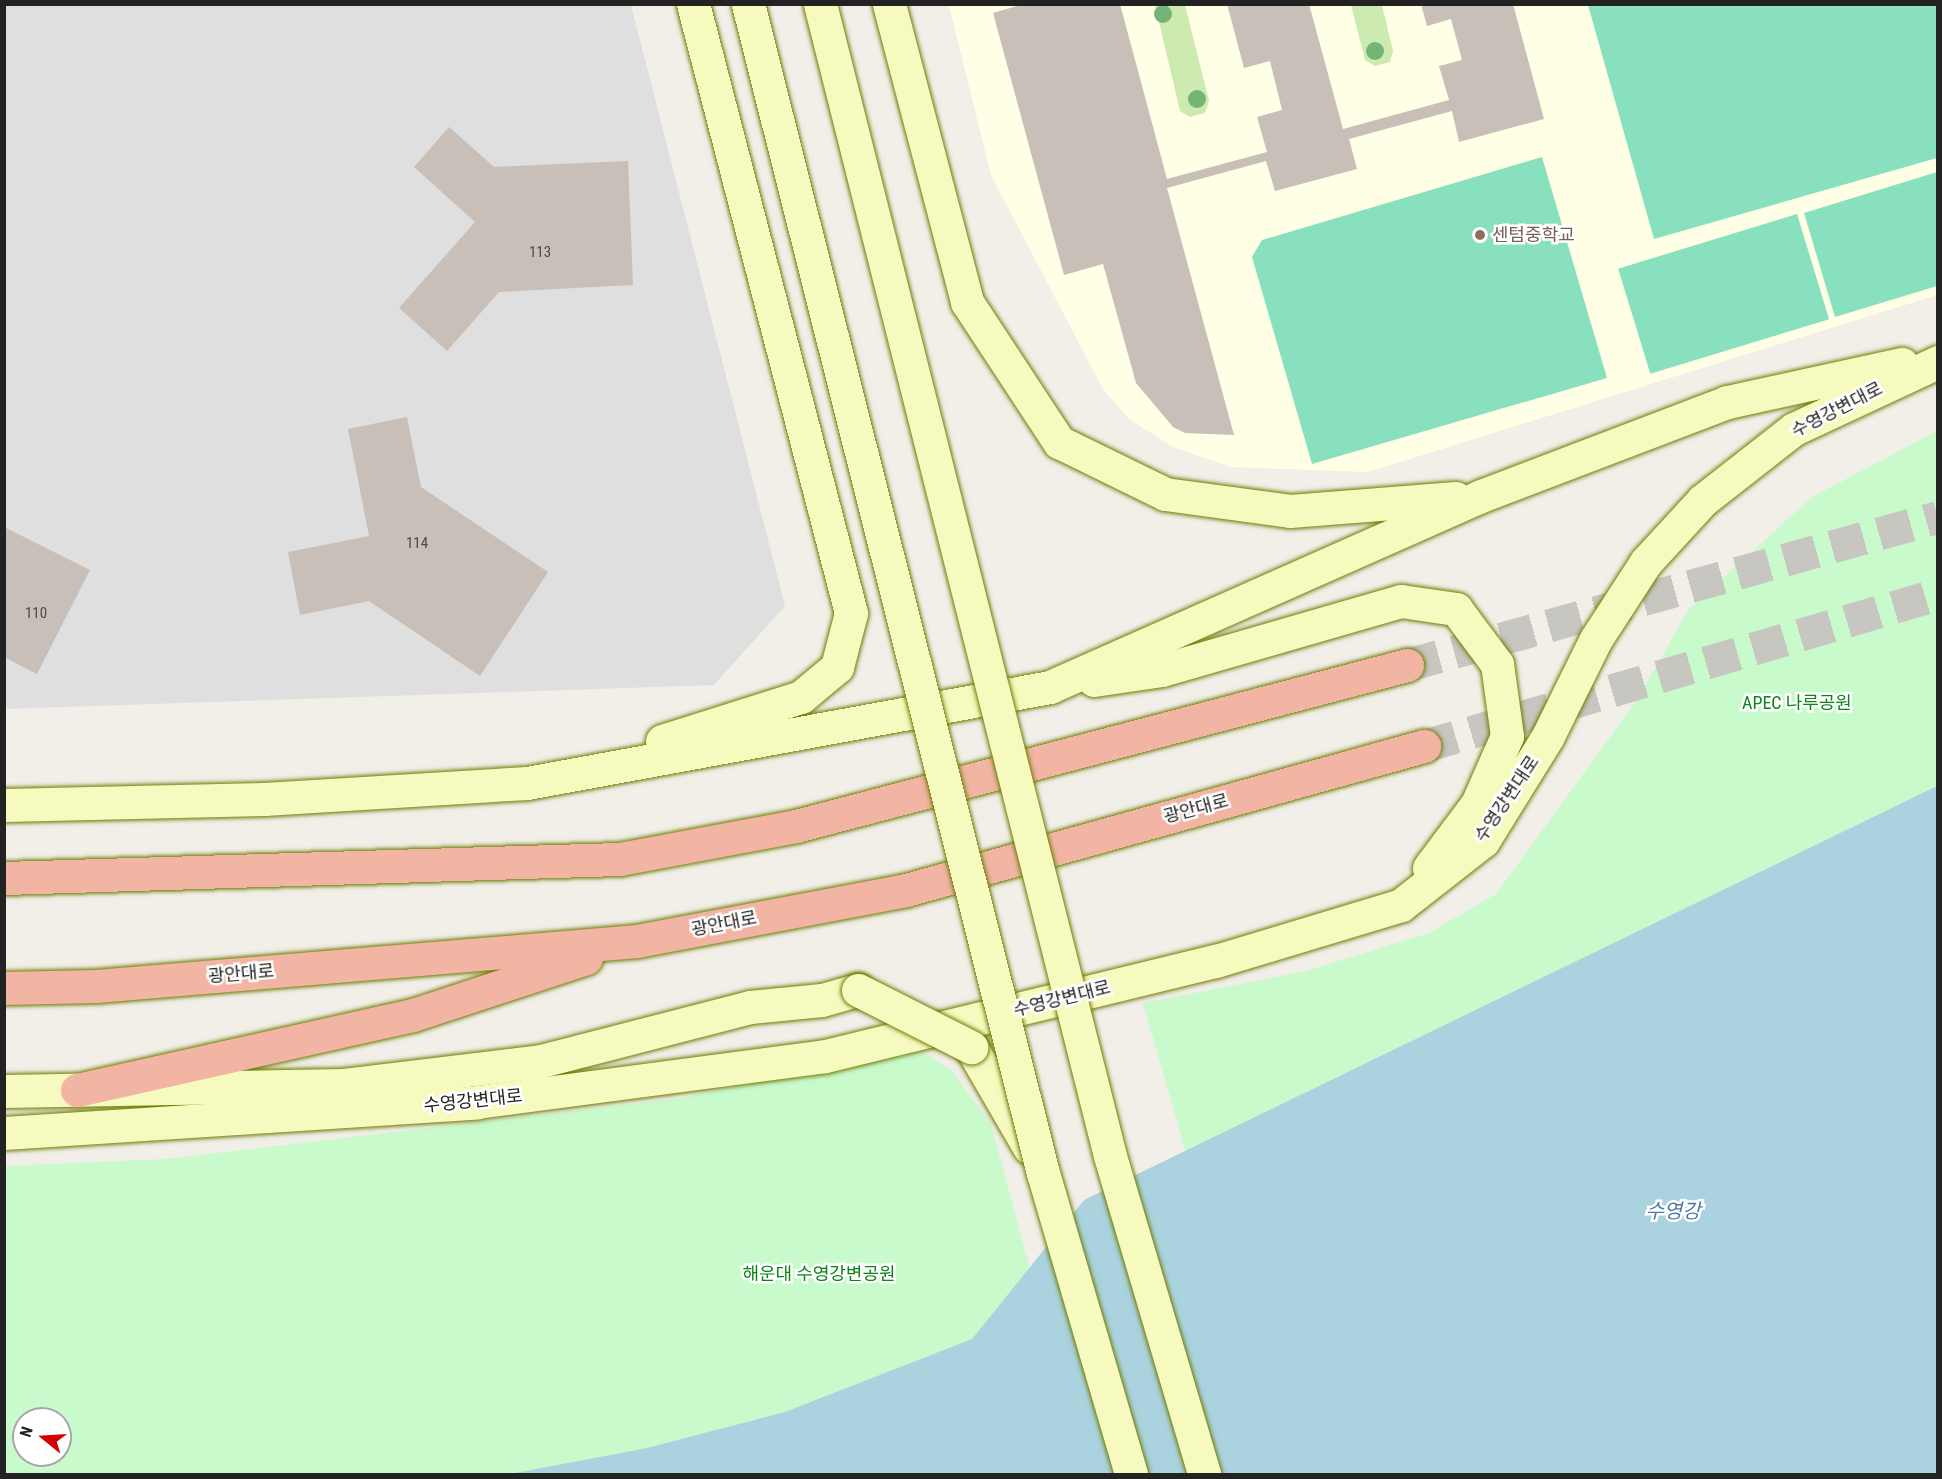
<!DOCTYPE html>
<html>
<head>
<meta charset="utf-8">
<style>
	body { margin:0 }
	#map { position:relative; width:1942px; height:1479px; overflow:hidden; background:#f2efe9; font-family:"Roboto Condensed","Noto Sans KR",sans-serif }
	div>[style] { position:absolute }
	.residential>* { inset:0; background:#e0dfdf }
	.education>* { inset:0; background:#ffffe5 }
	.grass>* { inset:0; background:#cdebb0 }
	.park>* { inset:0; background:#c8facc }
	.pitch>* { inset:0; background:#88e0be; transform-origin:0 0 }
	.water>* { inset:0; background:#aad3df }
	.building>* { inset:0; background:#c7bfb8 }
	.trunk-tunnel>* { height:33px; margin-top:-16.5px; transform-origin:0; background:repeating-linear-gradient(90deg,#c8c6c1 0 33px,transparent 0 49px) }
	.roads { filter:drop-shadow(0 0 2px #707d05) drop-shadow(0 0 2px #707d05) }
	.secondary>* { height:33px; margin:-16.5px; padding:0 16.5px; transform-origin:16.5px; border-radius:16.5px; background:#f7fabf }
	.trunk>* { height:33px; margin:-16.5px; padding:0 16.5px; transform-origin:16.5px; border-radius:16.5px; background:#f2b4a3 }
	.bridges { filter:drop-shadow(0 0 2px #707d05) drop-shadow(0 0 2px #707d05) }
	.secondary-bridge>* { height:33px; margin:-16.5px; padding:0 16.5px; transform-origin:16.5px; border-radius:16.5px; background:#f7fabf }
	.trees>* { width:18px; height:18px; margin:-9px; border-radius:50%; background:#74b475 }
	.dots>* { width:16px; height:16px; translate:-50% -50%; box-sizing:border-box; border:3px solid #fff; border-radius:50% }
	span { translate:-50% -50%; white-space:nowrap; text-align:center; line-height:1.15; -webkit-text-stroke:5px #fff; paint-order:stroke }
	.number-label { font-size:15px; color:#4b4948 }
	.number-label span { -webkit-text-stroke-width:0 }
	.education-label { font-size:18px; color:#785e54 }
	.left { translate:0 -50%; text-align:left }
	.street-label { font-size:18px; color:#222 }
	.park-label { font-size:18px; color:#0c8416 }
	.water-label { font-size:20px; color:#4a7aab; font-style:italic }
	.frame { position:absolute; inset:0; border:6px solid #222; pointer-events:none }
	.north { position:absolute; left:12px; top:1407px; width:60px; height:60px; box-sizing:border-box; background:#fff; border:2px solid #a7a7a7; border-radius:50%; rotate:288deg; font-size:16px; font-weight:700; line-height:24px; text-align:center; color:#222 }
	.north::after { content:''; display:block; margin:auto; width:21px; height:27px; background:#d40000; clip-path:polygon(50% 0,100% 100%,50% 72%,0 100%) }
</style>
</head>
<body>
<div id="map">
	<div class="residential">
		<div style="clip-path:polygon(4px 5px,631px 5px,785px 606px,714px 685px,5px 709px)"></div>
	</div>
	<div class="education">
		<div style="clip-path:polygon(949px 5px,1937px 5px,1937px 295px,1368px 472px,1231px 467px,1173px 447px,1129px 419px,1103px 389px,991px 175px)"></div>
	</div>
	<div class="grass">
		<div style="clip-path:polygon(1155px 5px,1185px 5px,1209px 101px,1205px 113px,1190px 117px,1180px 111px)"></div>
		<div style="clip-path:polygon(1351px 5px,1382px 5px,1393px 51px,1390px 62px,1375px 66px,1365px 60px)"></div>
	</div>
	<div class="park">
		<div style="clip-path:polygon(1937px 431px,1937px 787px,1193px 1177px,1143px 1003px,1306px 971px,1429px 933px,1496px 894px,1637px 700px,1689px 609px,1812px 497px)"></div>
		<div style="clip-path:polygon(evenodd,917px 1048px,951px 1070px,991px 1124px,1085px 1474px,5px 1474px,4px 1166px,166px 1159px,682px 1098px,917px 1048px,24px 1419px,60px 1419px,60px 1455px,24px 1455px,24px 1419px)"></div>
	</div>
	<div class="pitch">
		<div style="clip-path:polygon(1588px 5px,1937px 5px,1937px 158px,1654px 239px)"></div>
		<div style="clip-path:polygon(1542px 157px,1607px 378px,1312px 464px,1252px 257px,1262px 240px)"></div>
		<div style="clip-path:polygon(1937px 172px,1937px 286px,1835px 317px,1804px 213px)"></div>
		<div style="left:1797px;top:214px;width:110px;height:187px;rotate:73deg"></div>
	</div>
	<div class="water">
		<div style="clip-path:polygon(1937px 786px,1937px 1474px,510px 1474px,647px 1448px,785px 1412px,972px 1339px,1084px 1200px)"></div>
	</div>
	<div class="building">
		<div style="clip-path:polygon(1024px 4px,1120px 4px,1167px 179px,1267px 152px,1257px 117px,1282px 110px,1270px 61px,1244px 68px,1227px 4px,1309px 4px,1343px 129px,1449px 100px,1439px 66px,1462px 60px,1451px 19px,1427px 26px,1421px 4px,1513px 4px,1544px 119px,1459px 142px,1452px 111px,1349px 139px,1357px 169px,1275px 191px,1266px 161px,1167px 188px,1234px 435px,1185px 433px,1173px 427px,1136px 383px,1103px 264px,1064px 275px,993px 13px)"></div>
		<div style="clip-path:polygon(449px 127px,494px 167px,628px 161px,633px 285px,499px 292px,447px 351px,399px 308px,475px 222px,414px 167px)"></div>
		<div style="clip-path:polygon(407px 417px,421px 487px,548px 572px,480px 676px,369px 601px,300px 615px,288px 552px,369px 536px,348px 429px)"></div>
		<div style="clip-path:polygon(4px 527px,90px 570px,37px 674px,4px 657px)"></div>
	</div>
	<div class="trunk-tunnel">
		<div style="left:1407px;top:665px;width:551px;rotate:-15.57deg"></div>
		<div style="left:1424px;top:746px;width:536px;rotate:-16.47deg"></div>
	</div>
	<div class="roads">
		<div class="secondary">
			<div style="left:889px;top:4px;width:308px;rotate:75.3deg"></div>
			<div style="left:967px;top:302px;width:168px;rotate:56.7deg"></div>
			<div style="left:1059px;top:442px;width:118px;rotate:26.1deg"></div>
			<div style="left:1165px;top:494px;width:126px;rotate:7.7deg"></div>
			<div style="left:1290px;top:511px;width:166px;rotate:-4.5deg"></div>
			<div style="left:1094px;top:680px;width:69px;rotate:-8.4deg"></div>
			<div style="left:1162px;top:670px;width:249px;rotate:-16.1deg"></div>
			<div style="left:1401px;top:601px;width:56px;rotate:8.3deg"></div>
			<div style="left:1456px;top:609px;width:69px;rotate:53.3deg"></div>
			<div style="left:1497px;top:664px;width:73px;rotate:82.1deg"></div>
			<div style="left:1507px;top:736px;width:74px;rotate:113.8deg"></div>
			<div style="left:1477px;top:804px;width:80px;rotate:126.9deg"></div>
			<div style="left:662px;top:741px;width:146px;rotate:-17.6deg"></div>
			<div style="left:801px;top:697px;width:47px;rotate:-39.8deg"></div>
			<div style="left:837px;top:667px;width:56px;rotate:-75.5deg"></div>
			<div style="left:851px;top:613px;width:629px;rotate:-104.54deg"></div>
			<div style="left:4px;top:805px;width:260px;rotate:-1.3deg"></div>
			<div style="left:264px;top:799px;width:263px;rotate:-3.5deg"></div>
			<div style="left:527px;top:783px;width:532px;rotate:-10.4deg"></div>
			<div style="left:1050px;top:687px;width:471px;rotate:-23.9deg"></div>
			<div style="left:1481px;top:496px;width:263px;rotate:-20.9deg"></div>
			<div style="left:1727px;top:402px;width:179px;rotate:-12.3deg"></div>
			<div style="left:971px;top:1047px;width:116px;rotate:59.9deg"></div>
			<div style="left:4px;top:1091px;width:340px;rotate:-1deg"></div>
			<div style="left:344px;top:1085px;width:198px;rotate:-6.9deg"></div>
			<div style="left:541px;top:1061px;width:216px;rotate:-14.5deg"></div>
			<div style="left:750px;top:1007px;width:72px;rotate:-5.6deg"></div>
			<div style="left:822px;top:1000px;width:37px;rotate:-16deg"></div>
			<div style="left:4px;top:1133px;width:474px;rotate:-3.7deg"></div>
			<div style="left:477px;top:1102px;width:351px;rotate:-7.5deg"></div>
			<div style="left:825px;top:1056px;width:402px;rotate:-13.7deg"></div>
			<div style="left:1216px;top:961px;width:193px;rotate:-16.8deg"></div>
			<div style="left:1401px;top:905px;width:104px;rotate:-38deg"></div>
			<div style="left:1483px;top:841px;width:123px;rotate:-58.2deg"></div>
			<div style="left:1548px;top:736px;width:108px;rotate:-63.7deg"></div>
			<div style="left:1596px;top:639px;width:92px;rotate:-57deg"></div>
			<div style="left:1646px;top:562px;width:84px;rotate:-47.4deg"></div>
			<div style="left:1703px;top:500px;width:115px;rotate:-38deg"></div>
			<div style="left:1794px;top:429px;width:159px;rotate:-25deg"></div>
		</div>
		<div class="trunk">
			<div style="left:4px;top:878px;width:616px;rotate:-1.77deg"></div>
			<div style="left:620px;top:859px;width:179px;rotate:-10.6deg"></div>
			<div style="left:796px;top:826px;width:632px;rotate:-14.76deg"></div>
			<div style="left:4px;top:988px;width:92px;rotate:-1.2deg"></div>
			<div style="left:96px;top:986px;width:543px;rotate:-4.75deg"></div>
			<div style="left:637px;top:941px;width:274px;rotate:-10.7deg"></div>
			<div style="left:906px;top:890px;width:538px;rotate:-15.54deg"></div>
			<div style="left:77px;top:1090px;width:344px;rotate:-12.6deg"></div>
			<div style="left:413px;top:1015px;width:182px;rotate:-18.2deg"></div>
		</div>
	</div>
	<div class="bridges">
		<div class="secondary-bridge">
			<div style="left:748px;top:4px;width:1206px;rotate:75.84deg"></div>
			<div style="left:1043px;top:1173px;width:314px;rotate:73.7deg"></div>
			<div style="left:820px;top:4px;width:1188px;rotate:75.87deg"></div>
			<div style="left:1110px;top:1156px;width:332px;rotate:73.5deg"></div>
			<div style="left:858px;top:990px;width:127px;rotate:26.8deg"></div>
		</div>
	</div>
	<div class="trees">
		<div style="left:1163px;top:14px"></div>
		<div style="left:1375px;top:51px"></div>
		<div style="left:1197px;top:99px"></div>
	</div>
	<div class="dots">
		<div style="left:1480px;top:235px;background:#8d6e63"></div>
	</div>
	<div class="number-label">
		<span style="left:540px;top:253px">113</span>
		<span style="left:417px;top:544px">114</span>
		<span style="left:36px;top:614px">110</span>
	</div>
	<div class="education-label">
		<span class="left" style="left:1492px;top:235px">센텀중학교</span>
	</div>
	<div class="street-label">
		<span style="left:1837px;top:410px;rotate:-27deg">수영강변대로</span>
		<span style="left:1507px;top:799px;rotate:-56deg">수영강변대로</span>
		<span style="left:1196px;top:809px;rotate:-15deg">광안대로</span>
		<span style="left:724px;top:924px;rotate:-11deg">광안대로</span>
		<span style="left:241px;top:974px;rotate:-5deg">광안대로</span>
		<span style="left:1062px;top:999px;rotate:-14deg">수영강변대로</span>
		<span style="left:473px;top:1101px;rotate:-6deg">수영강변대로</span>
	</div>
	<div class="park-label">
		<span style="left:1797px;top:703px">APEC 나루공원</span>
		<span style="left:819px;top:1274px">해운대 수영강변공원</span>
	</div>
	<div class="water-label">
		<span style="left:1673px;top:1211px">수영강</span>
	</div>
	<div class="frame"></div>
	<div class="north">N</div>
</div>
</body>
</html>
